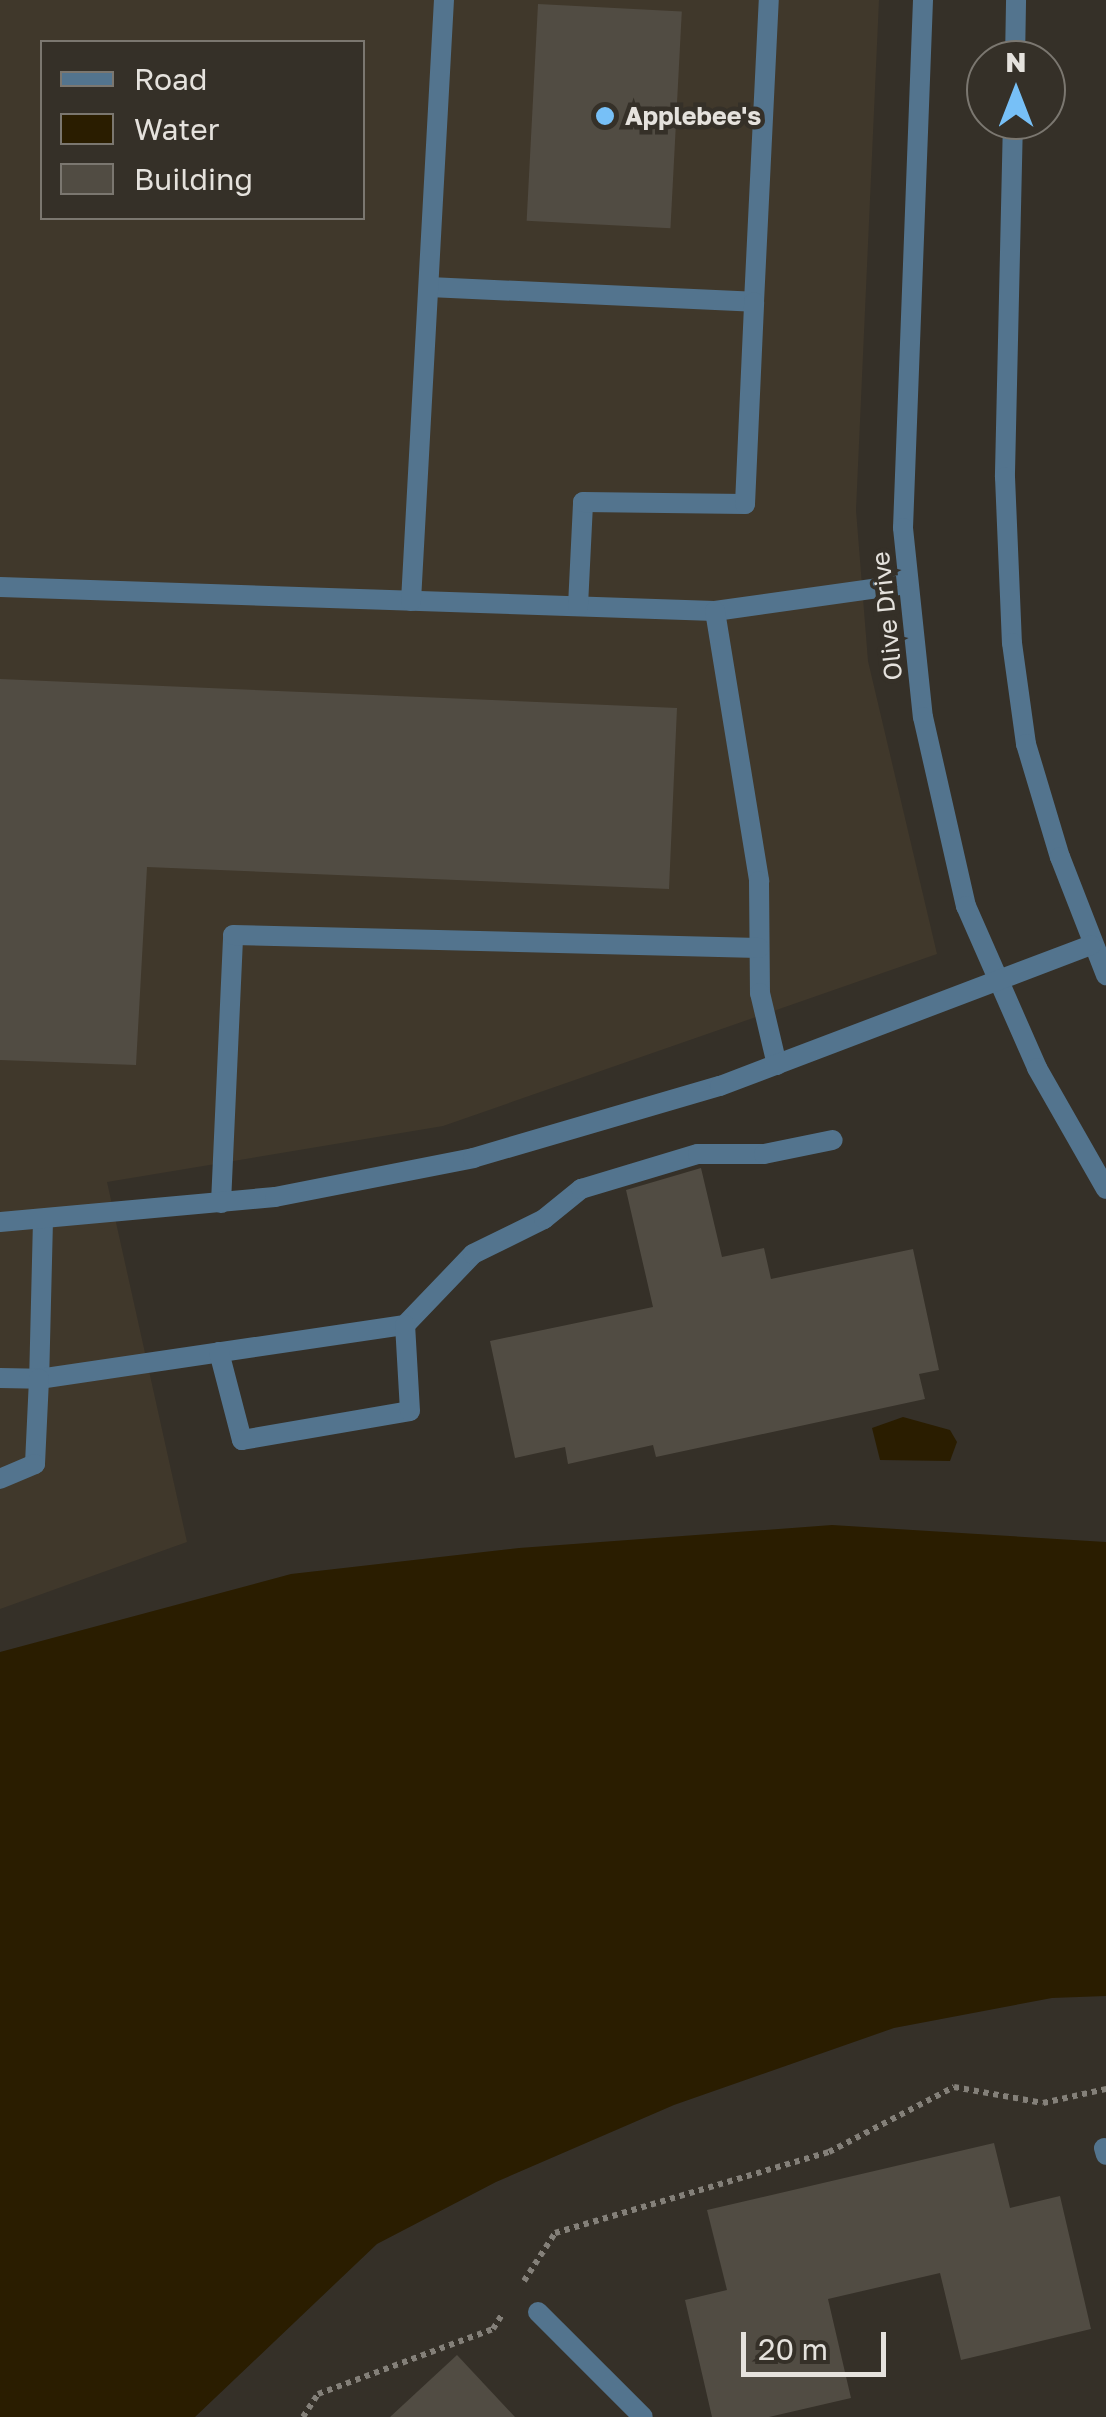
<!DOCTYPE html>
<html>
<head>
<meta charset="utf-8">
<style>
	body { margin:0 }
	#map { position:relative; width:1106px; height:2417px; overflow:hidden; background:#353028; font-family:"Golos Text",sans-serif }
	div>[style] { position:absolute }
	.built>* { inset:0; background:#40382b }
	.water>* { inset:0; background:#2a1d00 }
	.building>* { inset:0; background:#514c43; transform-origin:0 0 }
	.path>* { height:6px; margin-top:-3px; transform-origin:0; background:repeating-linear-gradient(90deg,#848079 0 5px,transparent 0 10px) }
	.lane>* { height:20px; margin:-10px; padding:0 10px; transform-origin:10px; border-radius:10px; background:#53748e }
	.street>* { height:20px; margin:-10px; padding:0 10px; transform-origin:10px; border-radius:10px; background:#53748e }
	.dots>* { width:28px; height:28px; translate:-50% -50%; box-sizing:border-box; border:5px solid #353028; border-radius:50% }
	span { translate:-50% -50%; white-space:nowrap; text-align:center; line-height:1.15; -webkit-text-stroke:9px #353028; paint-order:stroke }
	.poi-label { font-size:25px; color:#e5e2dd; font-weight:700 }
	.left { translate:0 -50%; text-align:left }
	.street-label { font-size:25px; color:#e5e2dd }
	.legend { position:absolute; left:40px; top:40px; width:325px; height:180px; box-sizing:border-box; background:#353028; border:2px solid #7b7770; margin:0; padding:12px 18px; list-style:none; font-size:30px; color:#e5e2dd }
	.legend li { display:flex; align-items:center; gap:20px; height:50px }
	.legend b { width:50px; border:2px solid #7b7770 }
	.north { position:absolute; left:966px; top:40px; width:100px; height:100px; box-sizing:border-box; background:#353028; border:2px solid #7b7770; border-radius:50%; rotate:0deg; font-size:28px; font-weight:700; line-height:40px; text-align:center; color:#e5e2dd }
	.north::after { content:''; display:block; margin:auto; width:35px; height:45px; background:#77c0f7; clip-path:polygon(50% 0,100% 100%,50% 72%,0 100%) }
	.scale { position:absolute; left:741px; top:2332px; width:145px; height:45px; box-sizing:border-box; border:5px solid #e5e2dd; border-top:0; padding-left:12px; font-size:30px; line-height:35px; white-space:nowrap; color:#e5e2dd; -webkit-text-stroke:8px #353028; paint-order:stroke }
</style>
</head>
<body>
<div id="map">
	<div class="built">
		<div style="clip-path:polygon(evenodd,0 0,879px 0,856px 510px,868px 661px,937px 954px,443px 1126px,107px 1182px,187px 1542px,0 1609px,0 0,42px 42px,362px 42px,362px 218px,42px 218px,42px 42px)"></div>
	</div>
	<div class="water">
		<div style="clip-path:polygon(903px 1417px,950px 1430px,957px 1442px,950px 1461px,880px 1460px,872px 1428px)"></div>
		<div style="clip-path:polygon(832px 1525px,1106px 1542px,1106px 1996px,1052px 1998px,894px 2028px,674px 2105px,496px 2182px,377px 2244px,195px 2417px,0 2417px,0 1652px,291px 1574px,519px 1548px)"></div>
	</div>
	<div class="building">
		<div style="left:538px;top:4px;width:144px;height:217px;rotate:3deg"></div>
		<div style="clip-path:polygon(0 679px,677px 708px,669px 889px,147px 867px,136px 1065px,0 1060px)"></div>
		<div style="clip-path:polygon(701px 1168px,722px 1257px,764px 1248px,771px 1279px,913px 1249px,939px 1370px,919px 1374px,925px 1399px,656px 1457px,653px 1445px,568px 1464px,565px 1447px,515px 1458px,490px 1341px,653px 1307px,626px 1190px)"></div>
		<div style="clip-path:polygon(994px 2143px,1010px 2208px,1060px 2196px,1091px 2329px,961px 2360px,940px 2273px,828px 2299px,851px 2398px,769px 2417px,712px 2417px,685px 2300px,727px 2290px,707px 2210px)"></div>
		<div style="clip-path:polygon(457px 2355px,515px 2417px,390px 2417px)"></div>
	</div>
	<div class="path">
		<div style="left:524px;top:2281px;width:57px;rotate:-57.1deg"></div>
		<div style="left:555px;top:2233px;width:286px;rotate:-16.5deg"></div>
		<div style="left:829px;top:2152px;width:141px;rotate:-27.5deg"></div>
		<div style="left:954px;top:2087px;width:90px;rotate:10.2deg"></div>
		<div style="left:1043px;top:2103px;width:65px;rotate:-12.5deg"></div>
		<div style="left:303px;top:2417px;width:27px;rotate:-57deg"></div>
		<div style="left:318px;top:2394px;width:187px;rotate:-20.4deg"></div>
		<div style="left:493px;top:2329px;width:19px;rotate:-58deg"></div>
	</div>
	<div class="lane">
		<div style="left:429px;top:287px;width:325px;rotate:2.6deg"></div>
		<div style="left:754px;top:302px;width:302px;rotate:-87.2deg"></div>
		<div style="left:0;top:587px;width:715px;rotate:1.92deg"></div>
		<div style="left:715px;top:611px;width:193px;rotate:-8deg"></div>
		<div style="left:411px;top:601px;width:602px;rotate:-86.86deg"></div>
		<div style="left:578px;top:606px;width:104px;rotate:-87.2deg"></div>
		<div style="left:583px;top:502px;width:162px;rotate:0.7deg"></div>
		<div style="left:745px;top:504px;width:202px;rotate:-87.4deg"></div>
		<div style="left:715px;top:611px;width:274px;rotate:80.7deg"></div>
		<div style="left:759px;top:881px;width:112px;rotate:89.5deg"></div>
		<div style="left:760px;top:993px;width:74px;rotate:76.7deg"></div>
		<div style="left:221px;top:1203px;width:268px;rotate:-87.4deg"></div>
		<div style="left:233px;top:935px;width:526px;rotate:1.42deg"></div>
		<div style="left:43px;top:1220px;width:159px;rotate:91.4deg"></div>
		<div style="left:39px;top:1379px;width:370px;rotate:-8.4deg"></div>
		<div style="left:405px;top:1325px;width:98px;rotate:-46.2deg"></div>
		<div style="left:473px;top:1254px;width:79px;rotate:-26.2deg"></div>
		<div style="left:544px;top:1219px;width:48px;rotate:-39deg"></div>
		<div style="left:581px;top:1189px;width:122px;rotate:-16.7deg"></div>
		<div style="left:698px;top:1154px;width:66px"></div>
		<div style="left:764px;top:1154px;width:70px;rotate:-11.5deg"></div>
		<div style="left:219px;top:1352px;width:91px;rotate:75.4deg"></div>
		<div style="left:242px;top:1440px;width:170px;rotate:-9.8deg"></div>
		<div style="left:410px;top:1411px;width:86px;rotate:-93.3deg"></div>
		<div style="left:0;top:1378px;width:39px;rotate:1deg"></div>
		<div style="left:39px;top:1379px;width:85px;rotate:92.7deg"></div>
		<div style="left:35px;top:1464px;width:38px;rotate:157deg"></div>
		<div style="left:1104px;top:2148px;width:7px;rotate:74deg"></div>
		<div style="left:538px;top:2312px;width:148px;rotate:45deg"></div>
	</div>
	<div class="street">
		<div style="left:923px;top:0;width:528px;rotate:92.17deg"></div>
		<div style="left:903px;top:528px;width:190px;rotate:84deg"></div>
		<div style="left:923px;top:717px;width:194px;rotate:77.2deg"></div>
		<div style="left:966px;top:906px;width:177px;rotate:66.3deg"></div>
		<div style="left:1037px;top:1068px;width:139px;rotate:60.3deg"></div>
		<div style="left:1015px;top:60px;width:60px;rotate:-89deg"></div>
		<div style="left:1013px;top:120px;width:357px;rotate:91.3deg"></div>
		<div style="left:1005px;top:477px;width:166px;rotate:87.6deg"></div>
		<div style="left:1012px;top:643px;width:102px;rotate:82.1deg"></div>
		<div style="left:1026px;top:744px;width:118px;rotate:73.3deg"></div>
		<div style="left:1060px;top:857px;width:127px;rotate:68.7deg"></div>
		<div style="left:0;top:1222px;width:276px;rotate:-5.2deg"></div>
		<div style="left:275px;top:1197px;width:202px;rotate:-11.1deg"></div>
		<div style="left:473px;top:1158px;width:257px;rotate:-16.3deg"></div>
		<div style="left:720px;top:1086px;width:397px;rotate:-20.8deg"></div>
	</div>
	<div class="dots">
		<div style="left:605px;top:116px;background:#77c0f7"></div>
	</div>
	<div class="poi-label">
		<span class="left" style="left:625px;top:116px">Applebee's</span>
	</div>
	<div class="street-label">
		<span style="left:887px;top:616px;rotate:-96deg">Olive Drive</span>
	</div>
	<ul class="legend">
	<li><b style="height:12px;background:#53748e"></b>Road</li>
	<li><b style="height:28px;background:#2a1d00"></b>Water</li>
	<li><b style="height:28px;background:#514c43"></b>Building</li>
	</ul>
	<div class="north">N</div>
	<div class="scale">20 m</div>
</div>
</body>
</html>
